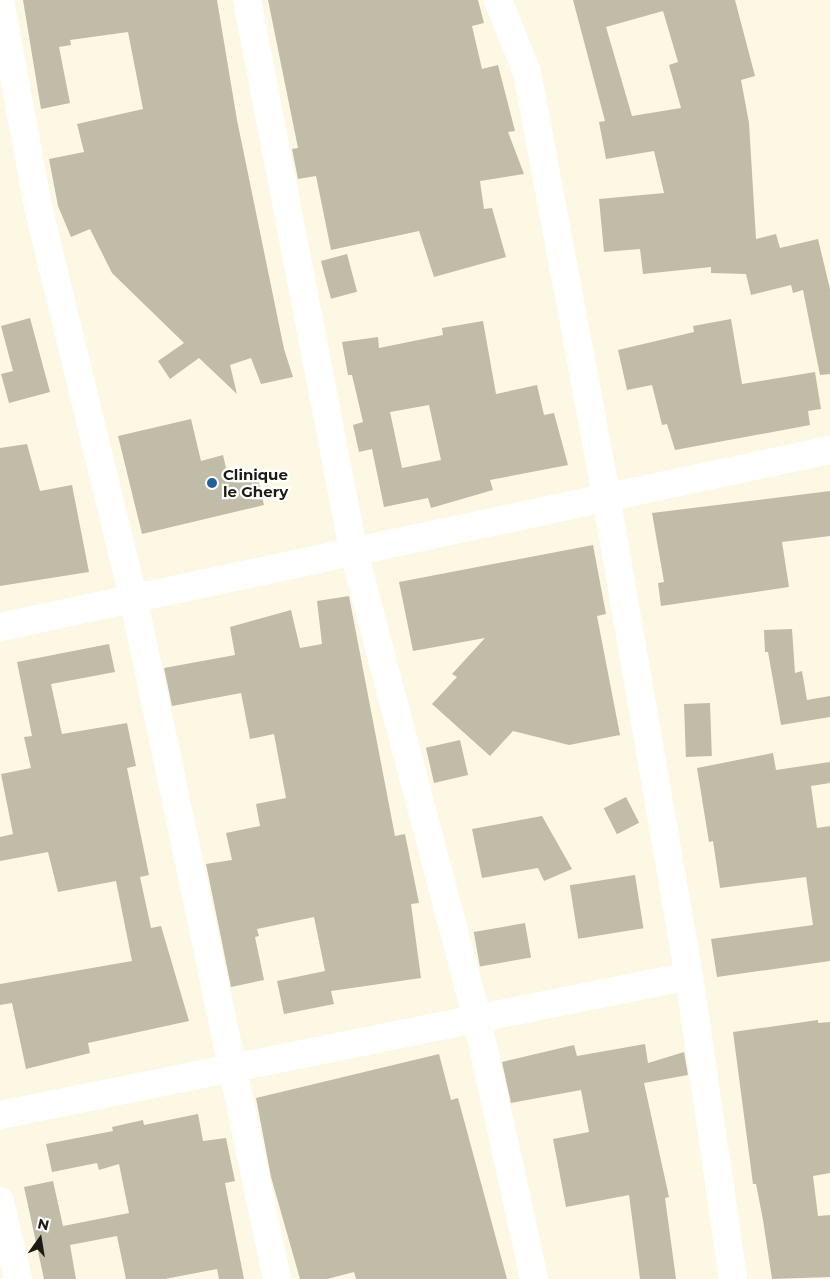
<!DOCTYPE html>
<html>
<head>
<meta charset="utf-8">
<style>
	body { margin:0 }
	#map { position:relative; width:830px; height:1279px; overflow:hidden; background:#fdf8e3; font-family:Montserrat,sans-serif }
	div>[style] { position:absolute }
	.building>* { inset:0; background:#c0bca8; transform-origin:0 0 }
	.minor>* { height:28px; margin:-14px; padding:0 14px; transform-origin:14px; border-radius:14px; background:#fff }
	.dots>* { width:14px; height:14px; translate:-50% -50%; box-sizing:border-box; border:2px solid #fff; border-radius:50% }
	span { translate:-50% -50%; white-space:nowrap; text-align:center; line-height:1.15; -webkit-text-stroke:4.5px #fff; paint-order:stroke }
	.poi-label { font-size:15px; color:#1d1b13; font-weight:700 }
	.left { translate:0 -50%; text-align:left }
	.north { position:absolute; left:15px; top:1214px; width:50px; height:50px; -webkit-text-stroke:4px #fff; paint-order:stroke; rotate:13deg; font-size:14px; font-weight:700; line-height:20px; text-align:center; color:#1d1b13 }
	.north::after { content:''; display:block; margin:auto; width:18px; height:22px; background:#1d1b13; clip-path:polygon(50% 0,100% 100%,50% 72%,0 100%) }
</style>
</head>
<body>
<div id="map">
	<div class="building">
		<div style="clip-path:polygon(23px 0,217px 0,237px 120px,284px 349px,293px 377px,261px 384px,251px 358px,230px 365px,237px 394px,199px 358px,170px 379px,158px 361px,184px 343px,112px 273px,90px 229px,71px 237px,58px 206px,49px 159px,84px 152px,77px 124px,143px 109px,128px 32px,70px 40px,71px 45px,59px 47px,70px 103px,41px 109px)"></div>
		<div style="clip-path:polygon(268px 0,478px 0,484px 23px,472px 26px,482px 69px,498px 65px,515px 131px,508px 132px,524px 174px,480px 181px,484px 209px,492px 208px,506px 257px,434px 277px,419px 231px,331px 250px,316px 176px,298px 179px,292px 149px,298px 148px)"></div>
		<div style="clip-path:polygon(evenodd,573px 0,735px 0,755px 76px,741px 80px,749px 123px,756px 239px,776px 234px,780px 248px,818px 239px,830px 289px,830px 374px,820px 375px,803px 290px,793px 293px,791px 285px,751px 295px,746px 274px,711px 273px,711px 267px,643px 274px,640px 249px,604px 252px,599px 199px,664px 193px,654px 151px,606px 159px,599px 122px,605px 121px,573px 0,663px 11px,678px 62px,669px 65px,681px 108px,632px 116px,606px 27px,663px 11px)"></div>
		<div style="left:347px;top:254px;width:39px;height:27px;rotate:75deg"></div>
		<div style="clip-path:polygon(30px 318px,50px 392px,9px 403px,1px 374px,13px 371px,1px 326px)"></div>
		<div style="clip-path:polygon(731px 319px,742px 384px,815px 372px,821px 409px,808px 411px,810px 425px,675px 450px,667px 424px,662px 425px,652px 385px,627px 390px,618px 350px,694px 332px,693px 326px)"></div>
		<div style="clip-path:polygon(evenodd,483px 321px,496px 394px,537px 385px,544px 415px,554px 413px,568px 465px,490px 480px,493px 490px,431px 508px,428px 498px,384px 507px,372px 449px,359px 452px,353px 425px,363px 422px,352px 375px,348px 375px,342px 342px,378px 337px,379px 348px,443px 335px,442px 328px,483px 321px,429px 405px,441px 460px,402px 468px,390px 412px,429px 405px)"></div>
		<div style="clip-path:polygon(191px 419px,201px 461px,223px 455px,229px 481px,257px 475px,264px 505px,142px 534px,118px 436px)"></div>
		<div style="clip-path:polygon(27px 444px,40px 491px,72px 485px,89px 572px,0 586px,0 448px)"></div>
		<div style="clip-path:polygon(830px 491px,830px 536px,782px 542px,789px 587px,661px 606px,658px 583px,664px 582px,652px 513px)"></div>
		<div style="clip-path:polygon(593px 545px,606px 614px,597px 616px,620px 735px,569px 745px,513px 731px,490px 756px,432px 704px,457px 677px,452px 674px,485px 638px,413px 651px,399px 582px)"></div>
		<div style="clip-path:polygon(349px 596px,395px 836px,405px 834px,419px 903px,411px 904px,421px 978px,331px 991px,334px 1004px,284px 1014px,277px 981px,325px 971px,314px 917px,257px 929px,259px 936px,255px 937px,264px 980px,231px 987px,206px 864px,232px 860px,226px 833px,260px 826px,256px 804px,286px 798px,274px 734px,250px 739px,241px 693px,172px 706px,164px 668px,235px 655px,230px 627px,291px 610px,300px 648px,322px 644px,317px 601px)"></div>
		<div style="clip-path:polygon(792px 629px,795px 673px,802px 671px,807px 700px,830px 696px,830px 717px,781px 725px,768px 652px,765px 652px,764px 630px)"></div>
		<div style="clip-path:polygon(109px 644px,115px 672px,51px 684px,61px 730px,62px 734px,127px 723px,136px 766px,127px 768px,149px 875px,140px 877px,151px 928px,161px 926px,189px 1021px,88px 1043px,90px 1053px,26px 1069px,12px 1003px,0 1005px,0 984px,132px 961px,116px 881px,58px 892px,48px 852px,0 861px,0 837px,13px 834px,1px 774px,31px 768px,24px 737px,32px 736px,17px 662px)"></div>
		<div style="left:710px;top:703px;width:53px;height:26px;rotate:88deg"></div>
		<div style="left:460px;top:740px;width:36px;height:35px;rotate:77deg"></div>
		<div style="clip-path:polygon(773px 753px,776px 770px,830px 762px,830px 783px,811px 786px,817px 828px,830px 826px,830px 961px,717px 977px,711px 939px,813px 925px,806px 877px,720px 888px,713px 841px,709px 842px,697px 768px)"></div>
		<div style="left:626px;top:797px;width:29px;height:25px;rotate:63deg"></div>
		<div style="clip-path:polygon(542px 816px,572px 869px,544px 881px,538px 868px,482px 878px,472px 829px)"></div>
		<div style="left:635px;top:875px;width:54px;height:66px;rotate:81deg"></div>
		<div style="left:525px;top:923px;width:35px;height:52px;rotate:80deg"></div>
		<div style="clip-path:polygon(818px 1020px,818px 1023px,830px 1022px,830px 1173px,813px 1176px,818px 1216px,830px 1215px,830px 1277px,772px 1279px,763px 1220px,756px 1184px,753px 1184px,733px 1032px)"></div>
		<div style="clip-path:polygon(645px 1044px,648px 1063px,684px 1052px,688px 1075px,644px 1083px,669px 1197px,665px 1198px,676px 1279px,640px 1279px,629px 1195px,566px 1207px,553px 1139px,589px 1132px,581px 1090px,511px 1103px,502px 1062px,574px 1045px,577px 1056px)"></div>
		<div style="clip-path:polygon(439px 1054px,451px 1100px,458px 1098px,507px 1279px,356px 1279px,354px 1272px,327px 1279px,300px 1279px,271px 1177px,256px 1098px)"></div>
		<div style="clip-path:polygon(198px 1114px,203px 1141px,226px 1138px,235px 1181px,225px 1183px,244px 1279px,219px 1279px,217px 1269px,165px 1279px,126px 1279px,117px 1236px,70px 1245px,76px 1279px,44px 1279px,24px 1187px,53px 1181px,63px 1226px,129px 1213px,119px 1164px,99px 1170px,97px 1163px,52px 1172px,46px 1144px,113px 1131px,112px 1127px,143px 1120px,144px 1125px)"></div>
	</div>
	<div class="minor">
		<div style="left:247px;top:0;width:559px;rotate:79.07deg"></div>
		<div style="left:353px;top:549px;width:486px;rotate:75.2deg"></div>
		<div style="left:477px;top:1019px;width:266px;rotate:77.6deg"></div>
		<div style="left:498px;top:0;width:78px;rotate:68.1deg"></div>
		<div style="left:527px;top:72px;width:431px;rotate:79.4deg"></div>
		<div style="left:606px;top:496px;width:487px;rotate:80.2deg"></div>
		<div style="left:689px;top:976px;width:306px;rotate:81.7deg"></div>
		<div style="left:0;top:1px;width:214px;rotate:79.5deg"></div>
		<div style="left:39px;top:211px;width:401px;rotate:76.3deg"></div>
		<div style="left:134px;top:601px;width:693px;rotate:78.09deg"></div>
		<div style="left:0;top:627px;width:849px;rotate:-12.04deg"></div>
		<div style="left:0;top:1115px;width:703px;rotate:-11.41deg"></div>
		<div style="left:0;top:1201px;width:80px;rotate:77deg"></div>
	</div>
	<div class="dots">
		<div style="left:212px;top:483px;background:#1f6398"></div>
	</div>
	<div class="poi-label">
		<span class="left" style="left:223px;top:483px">Clinique<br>le Ghery</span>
	</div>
	<div class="north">N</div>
</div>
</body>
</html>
